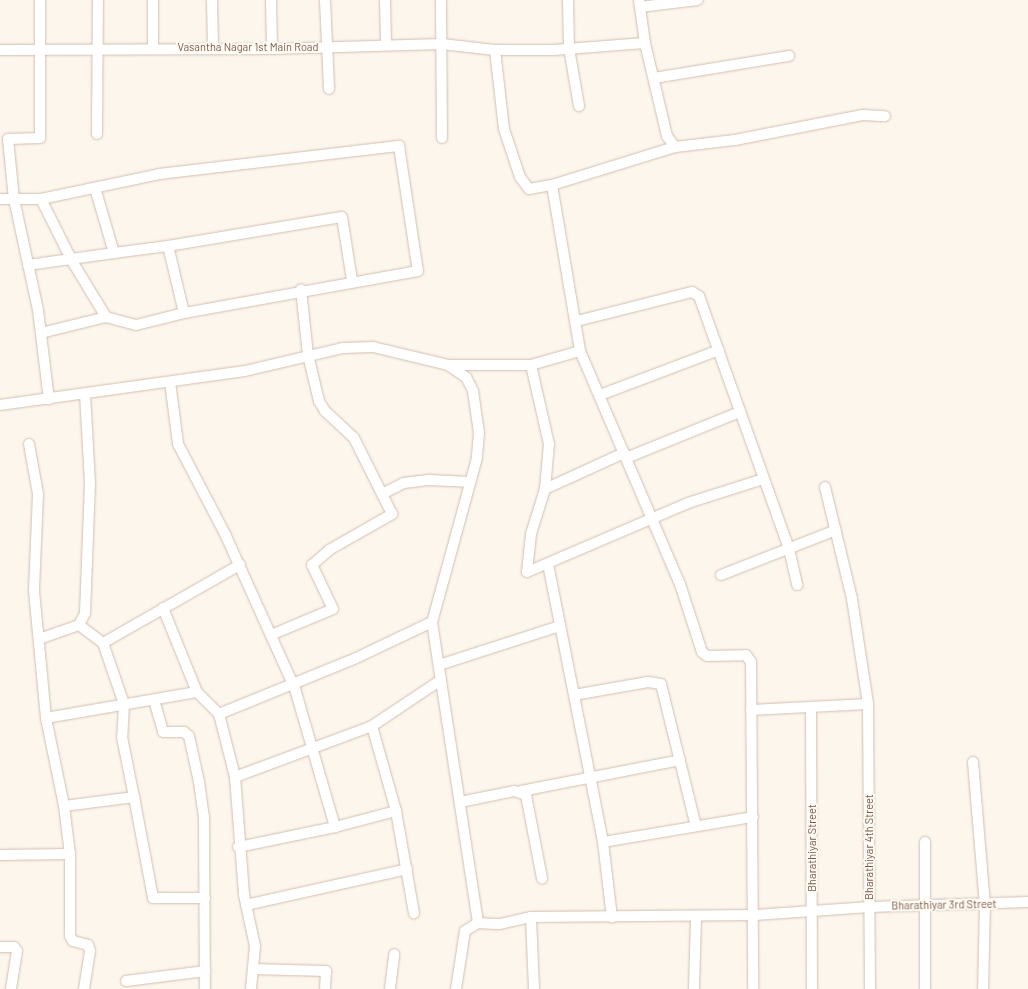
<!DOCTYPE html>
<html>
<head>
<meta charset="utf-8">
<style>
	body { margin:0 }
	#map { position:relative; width:1028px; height:989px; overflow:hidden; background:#fdf6ec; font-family:Barlow,sans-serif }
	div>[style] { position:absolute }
	.roads { filter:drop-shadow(0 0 1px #d1beb0) drop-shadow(0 0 1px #d1beb0) }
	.street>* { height:10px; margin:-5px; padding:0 5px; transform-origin:5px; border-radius:5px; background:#fff }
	span { translate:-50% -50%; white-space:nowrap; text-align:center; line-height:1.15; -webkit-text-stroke:4px #fffaf3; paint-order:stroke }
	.street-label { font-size:11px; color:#7a5c4d }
</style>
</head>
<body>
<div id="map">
	<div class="roads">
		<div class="street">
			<div style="left:40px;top:0;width:138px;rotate:90deg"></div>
			<div style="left:40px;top:138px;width:32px;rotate:178deg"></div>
			<div style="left:8px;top:139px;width:60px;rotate:84.3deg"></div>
			<div style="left:14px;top:199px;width:114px;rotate:77.8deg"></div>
			<div style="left:38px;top:310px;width:90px;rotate:83deg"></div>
			<div style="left:212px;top:0;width:47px;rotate:88.8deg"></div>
			<div style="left:271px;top:0;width:49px;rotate:88.8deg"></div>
			<div style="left:325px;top:0;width:89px;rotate:87.4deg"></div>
			<div style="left:385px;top:0;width:45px;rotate:88.7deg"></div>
			<div style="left:441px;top:0;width:138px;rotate:89.6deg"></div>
			<div style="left:568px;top:0;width:48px;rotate:88.8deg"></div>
			<div style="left:569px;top:48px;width:59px;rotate:80.2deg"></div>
			<div style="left:640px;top:7px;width:58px;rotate:-6.9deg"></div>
			<div style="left:645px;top:43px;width:96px;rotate:76.7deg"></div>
			<div style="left:667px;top:136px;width:14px;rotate:54deg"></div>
			<div style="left:675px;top:147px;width:60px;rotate:-6.7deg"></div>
			<div style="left:735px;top:140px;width:130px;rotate:-11.1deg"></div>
			<div style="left:863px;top:115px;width:22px;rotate:3deg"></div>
			<div style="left:153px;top:48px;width:48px;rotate:-90deg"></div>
			<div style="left:0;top:50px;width:272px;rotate:-0.2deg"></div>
			<div style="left:272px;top:49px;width:170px;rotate:-1.7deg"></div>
			<div style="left:442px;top:44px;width:53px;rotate:6.5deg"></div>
			<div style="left:495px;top:50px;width:59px"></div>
			<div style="left:554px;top:50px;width:91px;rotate:-4.4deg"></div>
			<div style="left:645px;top:43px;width:43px;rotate:-97.9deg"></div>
			<div style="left:495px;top:50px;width:80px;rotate:83.5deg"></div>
			<div style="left:504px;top:129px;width:51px;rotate:71.6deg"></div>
			<div style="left:520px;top:177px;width:15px;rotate:53deg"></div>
			<div style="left:529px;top:189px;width:23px;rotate:-10deg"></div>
			<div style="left:552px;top:185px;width:168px;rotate:80.4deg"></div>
			<div style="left:580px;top:351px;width:254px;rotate:66.8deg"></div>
			<div style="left:680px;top:584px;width:71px;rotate:72.1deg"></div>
			<div style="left:702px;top:652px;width:6px;rotate:39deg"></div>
			<div style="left:707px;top:656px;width:39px;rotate:-1deg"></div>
			<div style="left:746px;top:655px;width:9px;rotate:54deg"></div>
			<div style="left:751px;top:662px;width:327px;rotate:89.6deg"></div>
			<div style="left:654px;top:78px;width:137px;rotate:-9.3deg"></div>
			<div style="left:97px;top:134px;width:134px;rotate:-89.6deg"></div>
			<div style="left:552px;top:185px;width:129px;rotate:-17.2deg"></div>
			<div style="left:95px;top:188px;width:68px;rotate:73.7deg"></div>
			<div style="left:114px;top:253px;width:54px;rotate:-7.4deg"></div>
			<div style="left:0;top:199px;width:41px"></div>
			<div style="left:41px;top:199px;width:122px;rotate:-11.9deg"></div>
			<div style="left:160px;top:174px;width:241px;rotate:-6.7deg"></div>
			<div style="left:399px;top:146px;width:126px;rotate:81.4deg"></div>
			<div style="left:418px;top:271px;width:238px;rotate:169.8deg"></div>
			<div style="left:184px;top:313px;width:69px;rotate:-103.4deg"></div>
			<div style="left:168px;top:246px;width:176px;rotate:-9.5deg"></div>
			<div style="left:342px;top:217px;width:64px;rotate:81deg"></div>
			<div style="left:41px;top:199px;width:69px;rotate:63.4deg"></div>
			<div style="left:72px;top:261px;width:66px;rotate:58.7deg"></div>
			<div style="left:106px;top:317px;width:31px;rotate:15deg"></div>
			<div style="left:136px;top:325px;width:49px;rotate:-14deg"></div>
			<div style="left:28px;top:265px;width:87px;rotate:-7.9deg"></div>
			<div style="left:577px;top:321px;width:119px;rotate:-14.2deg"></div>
			<div style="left:692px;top:292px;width:8px;rotate:30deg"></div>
			<div style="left:699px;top:296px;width:269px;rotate:70.4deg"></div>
			<div style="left:789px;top:549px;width:37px;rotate:77deg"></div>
			<div style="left:41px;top:333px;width:67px;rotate:-13.8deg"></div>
			<div style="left:580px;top:351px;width:51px;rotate:164.1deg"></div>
			<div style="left:531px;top:365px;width:81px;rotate:77.2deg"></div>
			<div style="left:549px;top:444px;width:45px;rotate:95.1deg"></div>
			<div style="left:545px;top:489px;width:87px;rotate:-24.5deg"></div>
			<div style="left:448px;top:365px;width:83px"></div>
			<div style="left:170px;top:382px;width:63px;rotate:82.6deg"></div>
			<div style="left:178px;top:444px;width:104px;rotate:62.4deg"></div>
			<div style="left:226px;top:536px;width:168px;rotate:65.7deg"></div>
			<div style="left:295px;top:689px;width:144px;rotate:73.8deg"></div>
			<div style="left:335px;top:827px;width:99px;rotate:168.3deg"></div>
			<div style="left:600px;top:395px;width:127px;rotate:-20.7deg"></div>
			<div style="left:0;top:405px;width:247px;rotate:-7.9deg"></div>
			<div style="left:245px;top:371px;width:101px;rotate:-13.2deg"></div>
			<div style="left:343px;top:348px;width:30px;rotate:-2deg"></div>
			<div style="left:373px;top:347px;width:77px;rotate:13.5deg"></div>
			<div style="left:448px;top:365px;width:22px;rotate:34deg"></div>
			<div style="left:466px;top:377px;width:16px;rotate:63deg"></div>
			<div style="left:473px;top:391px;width:42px;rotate:81.9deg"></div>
			<div style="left:479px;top:433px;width:25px;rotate:95deg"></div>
			<div style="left:477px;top:458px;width:170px;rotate:105.3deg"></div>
			<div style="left:432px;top:622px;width:304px;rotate:81.3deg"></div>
			<div style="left:478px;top:923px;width:22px;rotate:3deg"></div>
			<div style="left:500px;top:924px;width:32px;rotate:-13deg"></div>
			<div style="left:531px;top:917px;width:224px;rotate:-0.5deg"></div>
			<div style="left:755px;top:915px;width:115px;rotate:-4deg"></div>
			<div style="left:870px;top:907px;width:158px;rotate:-1.8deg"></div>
			<div style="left:29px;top:444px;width:51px;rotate:79.8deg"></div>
			<div style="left:38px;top:494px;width:97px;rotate:92.4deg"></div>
			<div style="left:34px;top:591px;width:128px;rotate:84.6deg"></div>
			<div style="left:46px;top:718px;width:153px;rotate:-9.8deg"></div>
			<div style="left:197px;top:692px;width:31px;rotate:45deg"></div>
			<div style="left:219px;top:714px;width:65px;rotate:75.7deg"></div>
			<div style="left:235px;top:777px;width:118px;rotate:85.6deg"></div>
			<div style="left:244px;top:895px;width:52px;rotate:77.8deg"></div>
			<div style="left:255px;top:946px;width:43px;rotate:95.3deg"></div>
			<div style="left:626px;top:458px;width:123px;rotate:-22deg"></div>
			<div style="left:825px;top:487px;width:115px;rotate:76.4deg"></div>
			<div style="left:852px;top:599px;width:106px;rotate:81.3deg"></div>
			<div style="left:868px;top:704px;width:285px;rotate:89.6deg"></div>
			<div style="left:545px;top:489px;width:47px;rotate:107.3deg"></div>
			<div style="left:531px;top:534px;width:38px;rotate:96deg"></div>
			<div style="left:527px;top:572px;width:175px;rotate:-23.2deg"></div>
			<div style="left:688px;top:503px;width:79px;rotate:-17.7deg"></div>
			<div style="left:384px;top:493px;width:22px;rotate:-27deg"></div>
			<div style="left:404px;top:483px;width:26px;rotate:-7deg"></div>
			<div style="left:430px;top:480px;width:40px;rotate:2.9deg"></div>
			<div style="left:548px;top:564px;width:283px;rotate:78.8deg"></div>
			<div style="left:603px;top:842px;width:76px;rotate:83.2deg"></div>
			<div style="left:721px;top:575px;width:123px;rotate:-21.4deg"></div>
			<div style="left:163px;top:608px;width:91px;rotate:68deg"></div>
			<div style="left:79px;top:625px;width:30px;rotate:37deg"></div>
			<div style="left:103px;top:643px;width:65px;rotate:71deg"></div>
			<div style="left:124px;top:704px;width:33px;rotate:93deg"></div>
			<div style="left:122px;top:737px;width:61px;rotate:78.7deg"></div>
			<div style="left:271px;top:635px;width:67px;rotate:-22.8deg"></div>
			<div style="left:333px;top:609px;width:49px;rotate:-115.5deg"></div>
			<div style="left:312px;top:565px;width:23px;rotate:-41deg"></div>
			<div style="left:329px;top:550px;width:73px;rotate:-29.7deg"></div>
			<div style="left:392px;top:514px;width:85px;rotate:-116.6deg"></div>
			<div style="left:354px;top:438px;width:40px;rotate:-137deg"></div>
			<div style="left:325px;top:411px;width:12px;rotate:-121deg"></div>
			<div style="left:319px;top:401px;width:47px;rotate:-103.4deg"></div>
			<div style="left:308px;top:355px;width:66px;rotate:-96.1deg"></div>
			<div style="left:39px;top:639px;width:42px;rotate:-19.3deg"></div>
			<div style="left:79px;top:625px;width:13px;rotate:-63deg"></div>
			<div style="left:85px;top:613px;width:130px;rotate:-87.8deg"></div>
			<div style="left:90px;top:483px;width:89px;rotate:-93.2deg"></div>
			<div style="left:103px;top:643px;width:158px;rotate:-29.7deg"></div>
			<div style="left:439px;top:665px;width:127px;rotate:-17.9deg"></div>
			<div style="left:574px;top:695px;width:75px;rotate:-10deg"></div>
			<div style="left:648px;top:682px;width:13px;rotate:9deg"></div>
			<div style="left:661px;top:684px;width:146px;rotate:76.2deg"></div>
			<div style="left:154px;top:700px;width:33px;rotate:74deg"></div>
			<div style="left:163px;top:732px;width:21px"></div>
			<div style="left:184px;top:732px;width:6px;rotate:39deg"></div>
			<div style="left:189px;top:736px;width:47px;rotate:77.7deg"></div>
			<div style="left:199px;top:782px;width:35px;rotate:82deg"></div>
			<div style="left:204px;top:817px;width:172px;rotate:89.7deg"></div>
			<div style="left:811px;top:708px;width:281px;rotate:89.8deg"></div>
			<div style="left:751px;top:710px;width:117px;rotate:-2.9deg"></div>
			<div style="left:219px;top:714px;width:146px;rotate:-22.2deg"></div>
			<div style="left:354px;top:659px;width:86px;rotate:-25.4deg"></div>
			<div style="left:46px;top:718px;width:90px;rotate:78.4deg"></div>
			<div style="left:64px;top:806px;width:71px;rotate:-7.3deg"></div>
			<div style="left:134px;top:797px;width:103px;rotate:79.3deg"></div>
			<div style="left:153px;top:898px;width:52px"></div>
			<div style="left:372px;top:726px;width:88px;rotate:74.2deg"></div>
			<div style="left:396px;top:811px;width:104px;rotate:80deg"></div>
			<div style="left:973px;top:762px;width:143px;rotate:85.2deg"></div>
			<div style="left:985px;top:904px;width:85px;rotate:91.3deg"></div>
			<div style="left:235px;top:777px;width:146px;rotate:-20.4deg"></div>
			<div style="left:372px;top:726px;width:83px;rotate:-33.7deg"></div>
			<div style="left:521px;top:791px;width:162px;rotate:-11deg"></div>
			<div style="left:460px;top:802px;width:55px;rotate:-11.5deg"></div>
			<div style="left:514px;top:791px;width:13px;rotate:18deg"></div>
			<div style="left:526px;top:795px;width:85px;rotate:79.1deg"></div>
			<div style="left:64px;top:806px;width:48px;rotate:82.9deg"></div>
			<div style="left:335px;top:827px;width:63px;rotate:-14.7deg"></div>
			<div style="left:603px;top:842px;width:152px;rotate:-9.5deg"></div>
			<div style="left:925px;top:842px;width:147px;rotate:90deg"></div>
			<div style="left:0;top:855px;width:70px;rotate:-0.8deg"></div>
			<div style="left:70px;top:854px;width:82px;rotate:90deg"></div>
			<div style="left:70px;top:936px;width:6px;rotate:59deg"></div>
			<div style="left:73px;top:941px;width:16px;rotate:15deg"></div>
			<div style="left:88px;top:945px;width:6px;rotate:72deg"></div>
			<div style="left:90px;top:951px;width:38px;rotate:99deg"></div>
			<div style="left:246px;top:905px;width:165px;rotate:-12.6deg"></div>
			<div style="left:531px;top:917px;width:72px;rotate:87.6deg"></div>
			<div style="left:0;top:947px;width:14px"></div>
			<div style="left:14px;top:947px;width:5px;rotate:53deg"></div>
			<div style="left:17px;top:951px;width:38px;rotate:99deg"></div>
			<div style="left:253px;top:969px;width:73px;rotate:1.6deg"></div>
			<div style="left:326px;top:971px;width:18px;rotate:93deg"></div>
			<div style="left:126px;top:981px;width:80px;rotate:-7.2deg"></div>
			<div style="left:390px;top:989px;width:35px;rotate:-83deg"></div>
			<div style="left:456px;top:989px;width:59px;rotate:-81.2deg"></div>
			<div style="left:465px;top:931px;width:15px;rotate:-32deg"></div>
			<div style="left:694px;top:989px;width:72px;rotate:-88.4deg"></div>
		</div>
	</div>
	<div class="street-label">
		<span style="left:248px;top:47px">Vasantha Nagar 1st Main Road</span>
		<span style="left:869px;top:847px;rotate:-90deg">Bharathiyar 4th Street</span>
		<span style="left:812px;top:848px;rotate:-90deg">Bharathiyar Street</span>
		<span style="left:944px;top:905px;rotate:-1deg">Bharathiyar 3rd Street</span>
	</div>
</div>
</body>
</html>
